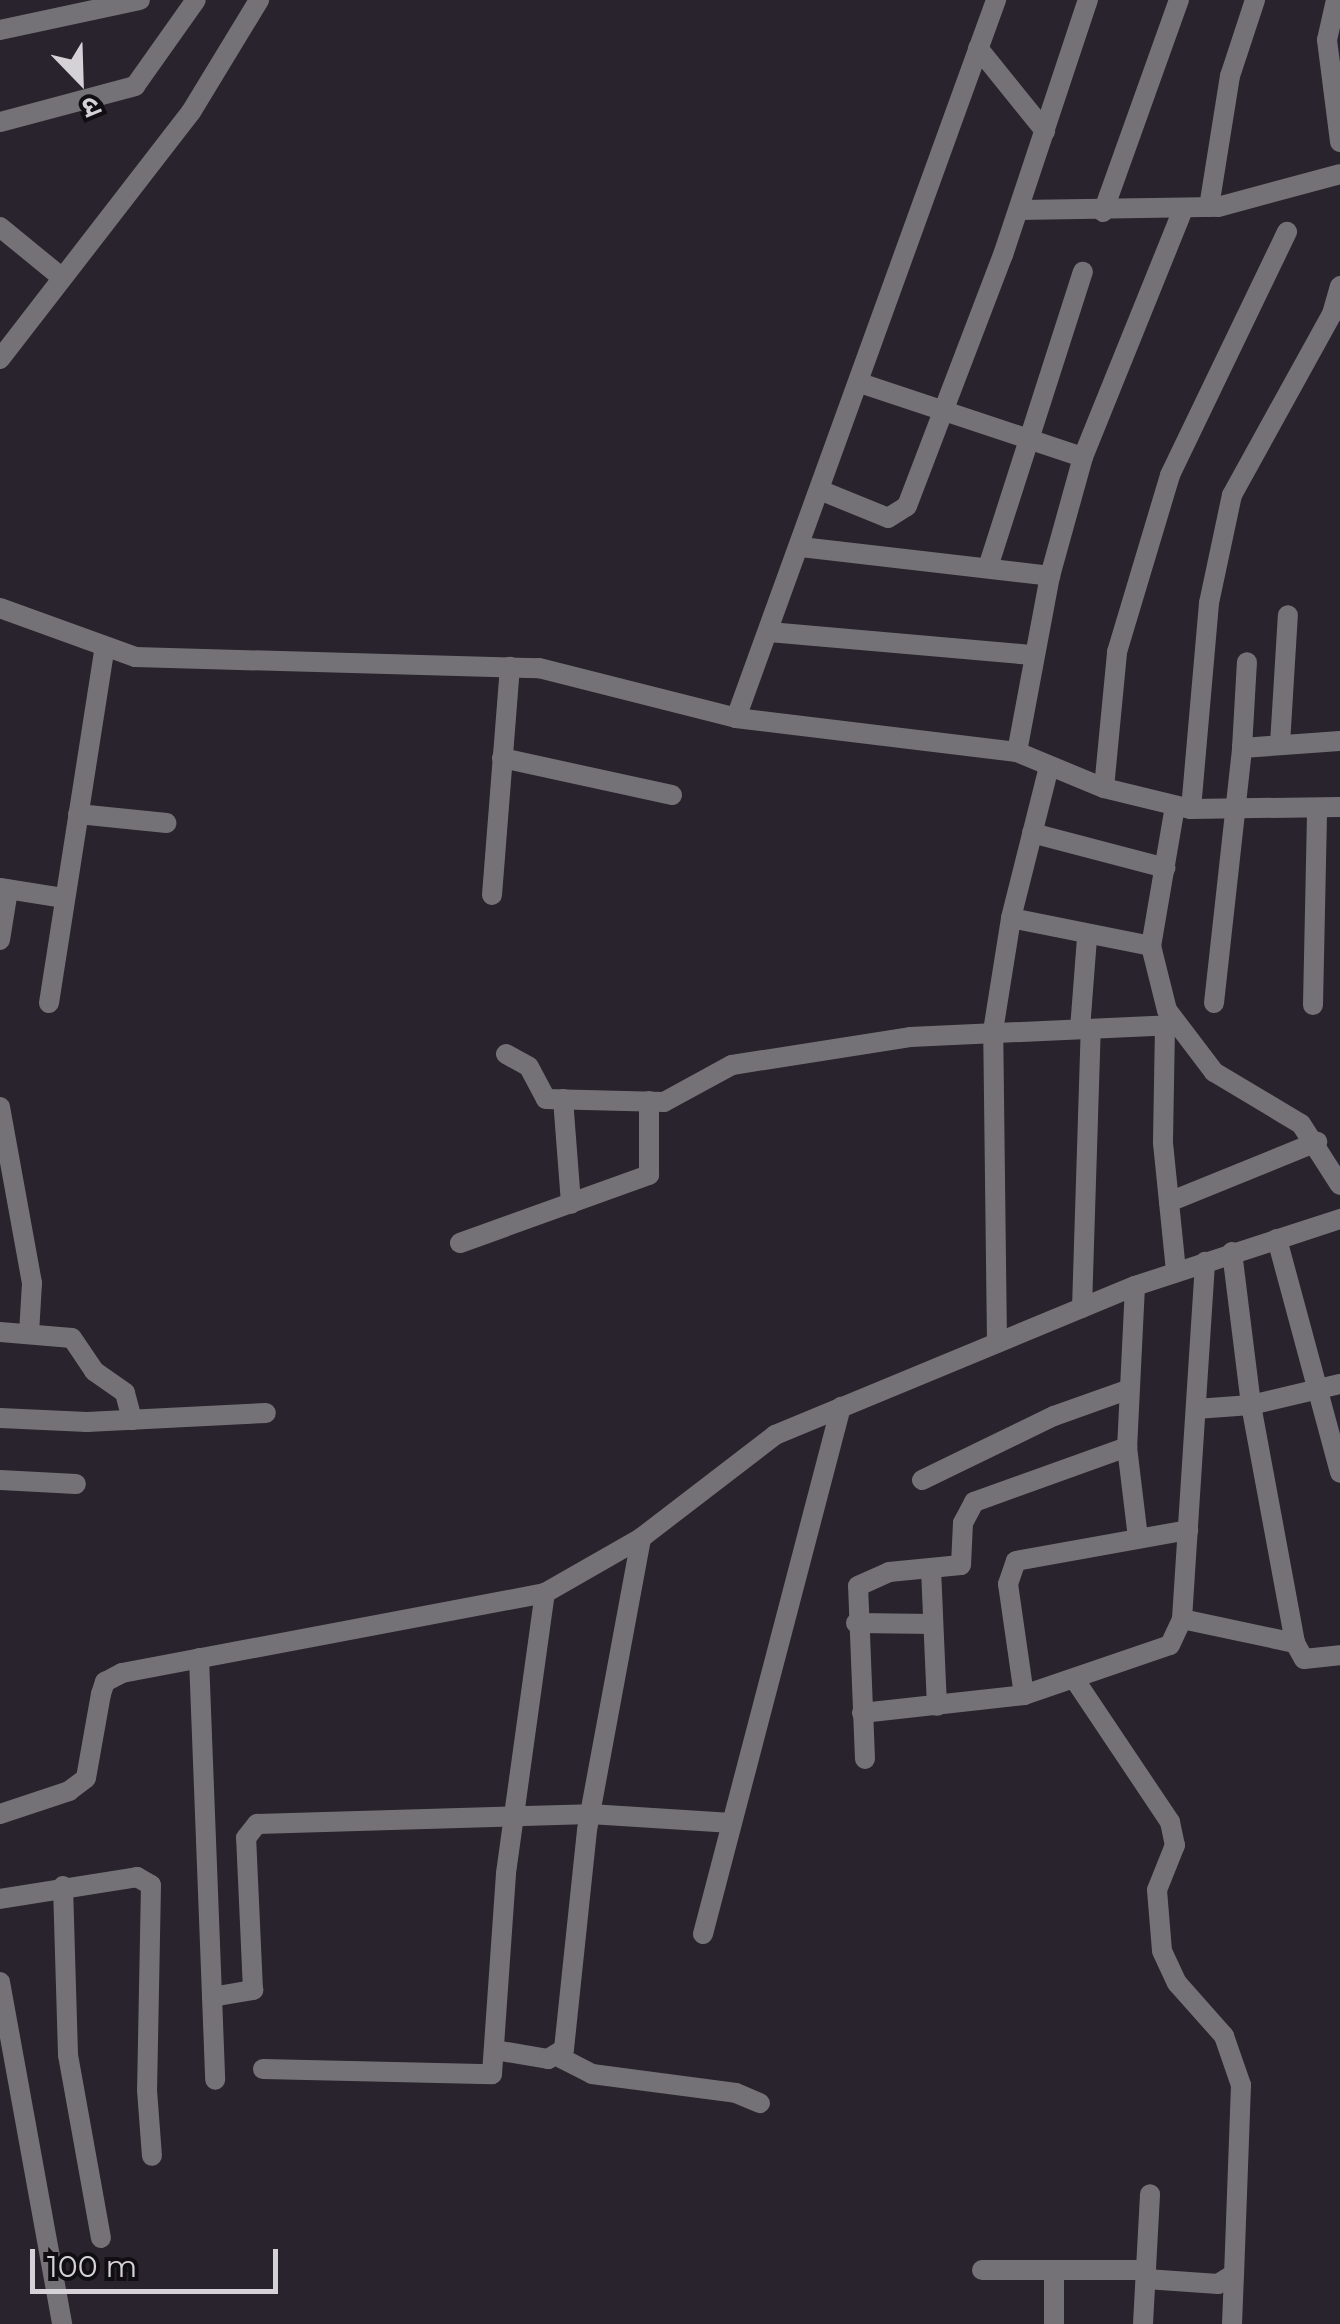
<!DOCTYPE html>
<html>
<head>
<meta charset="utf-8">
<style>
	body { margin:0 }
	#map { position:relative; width:1340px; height:2324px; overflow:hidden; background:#28232d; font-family:Montserrat,"Noto Sans Devanagari",sans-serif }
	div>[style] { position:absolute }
	.minor>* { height:20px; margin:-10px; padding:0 10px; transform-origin:10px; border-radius:10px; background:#757277 }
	span { translate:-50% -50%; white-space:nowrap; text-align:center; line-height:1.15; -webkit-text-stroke:8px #100e12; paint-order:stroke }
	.north { position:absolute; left:30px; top:30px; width:100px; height:100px; -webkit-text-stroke:8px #100e12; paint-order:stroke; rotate:157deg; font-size:28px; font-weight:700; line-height:40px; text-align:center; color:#d4d1d7 }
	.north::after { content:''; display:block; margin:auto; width:35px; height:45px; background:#d4d1d7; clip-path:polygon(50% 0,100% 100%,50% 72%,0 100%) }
	.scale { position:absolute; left:30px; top:2249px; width:248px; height:45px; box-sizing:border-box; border:5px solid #d4d1d7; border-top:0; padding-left:12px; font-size:30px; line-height:35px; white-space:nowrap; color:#d4d1d7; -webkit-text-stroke:8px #100e12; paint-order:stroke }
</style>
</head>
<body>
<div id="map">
	<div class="minor">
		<div style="left:1336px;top:0;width:41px;rotate:102.7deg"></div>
		<div style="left:1327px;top:40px;width:103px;rotate:82.7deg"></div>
		<div style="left:0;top:30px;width:143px;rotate:-12.1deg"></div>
		<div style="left:978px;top:48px;width:107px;rotate:51.1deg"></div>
		<div style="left:0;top:122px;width:140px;rotate:-14.9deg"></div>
		<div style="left:135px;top:86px;width:105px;rotate:-54.7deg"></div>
		<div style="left:1209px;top:207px;width:133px;rotate:-80.9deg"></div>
		<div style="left:1230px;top:76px;width:80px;rotate:-71.8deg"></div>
		<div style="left:1019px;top:210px;width:199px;rotate:-0.9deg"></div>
		<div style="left:1218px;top:207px;width:126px;rotate:-15.1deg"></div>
		<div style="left:1103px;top:212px;width:225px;rotate:-70.3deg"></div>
		<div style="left:0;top:227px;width:79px;rotate:39.3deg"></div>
		<div style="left:0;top:359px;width:312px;rotate:-52.3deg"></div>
		<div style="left:191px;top:112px;width:131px;rotate:-58.7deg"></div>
		<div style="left:860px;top:383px;width:235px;rotate:18.4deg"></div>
		<div style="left:822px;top:491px;width:71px;rotate:22.2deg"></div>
		<div style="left:888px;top:518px;width:22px;rotate:-32deg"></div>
		<div style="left:907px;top:506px;width:269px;rotate:-69.1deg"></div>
		<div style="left:1003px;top:255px;width:269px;rotate:-71.6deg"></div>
		<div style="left:801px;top:547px;width:251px;rotate:6.6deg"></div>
		<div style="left:989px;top:564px;width:307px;rotate:-72.2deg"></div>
		<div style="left:0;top:608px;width:144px;rotate:19.9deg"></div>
		<div style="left:135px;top:657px;width:404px;rotate:1.6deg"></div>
		<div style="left:539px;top:668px;width:203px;rotate:14.2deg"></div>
		<div style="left:736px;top:718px;width:283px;rotate:6.9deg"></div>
		<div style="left:1017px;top:752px;width:94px;rotate:22.5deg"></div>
		<div style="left:1104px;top:788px;width:89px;rotate:13.6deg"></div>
		<div style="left:1191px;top:809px;width:149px;rotate:-0.8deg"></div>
		<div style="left:769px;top:632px;width:265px;rotate:5deg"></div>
		<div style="left:736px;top:718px;width:764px;rotate:-70.09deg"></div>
		<div style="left:1280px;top:744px;width:129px;rotate:-86.5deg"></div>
		<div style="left:1242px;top:748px;width:86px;rotate:-86.7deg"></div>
		<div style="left:1017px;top:752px;width:179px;rotate:-79.4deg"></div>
		<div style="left:1050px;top:576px;width:123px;rotate:-74.5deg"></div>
		<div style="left:1083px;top:457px;width:266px;rotate:-68deg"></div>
		<div style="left:502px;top:758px;width:174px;rotate:12.3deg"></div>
		<div style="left:1104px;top:788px;width:137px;rotate:-84.5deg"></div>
		<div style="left:1117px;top:652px;width:185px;rotate:-73.3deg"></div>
		<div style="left:1170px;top:475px;width:270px;rotate:-64.3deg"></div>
		<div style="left:1175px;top:806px;width:142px;rotate:99.7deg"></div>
		<div style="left:1151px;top:946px;width:66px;rotate:76deg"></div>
		<div style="left:1167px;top:1010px;width:78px;rotate:52.8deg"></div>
		<div style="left:1214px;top:1072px;width:101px;rotate:30.9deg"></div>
		<div style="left:1301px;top:1124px;width:72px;rotate:57.4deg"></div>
		<div style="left:1191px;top:809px;width:207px;rotate:-85deg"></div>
		<div style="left:1209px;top:603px;width:110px;rotate:-78deg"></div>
		<div style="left:1232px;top:495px;width:207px;rotate:-61.1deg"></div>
		<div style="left:1332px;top:314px;width:29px;rotate:-74deg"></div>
		<div style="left:78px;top:814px;width:89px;rotate:5.8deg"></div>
		<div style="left:1032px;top:833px;width:138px;rotate:14.7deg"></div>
		<div style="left:0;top:888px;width:65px;rotate:8.9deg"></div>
		<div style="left:492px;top:895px;width:229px;rotate:-85.5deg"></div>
		<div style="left:1011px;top:918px;width:143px;rotate:11.3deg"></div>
		<div style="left:0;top:940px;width:51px;rotate:-80.9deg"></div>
		<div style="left:49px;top:1003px;width:356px;rotate:-81.1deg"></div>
		<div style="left:1214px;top:1003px;width:257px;rotate:-83.7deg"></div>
		<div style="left:1242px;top:748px;width:98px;rotate:-4.1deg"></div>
		<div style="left:1313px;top:1005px;width:196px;rotate:-88.8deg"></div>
		<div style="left:1165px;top:1026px;width:117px;rotate:91deg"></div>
		<div style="left:1163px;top:1143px;width:130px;rotate:84.2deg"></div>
		<div style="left:1080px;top:1029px;width:92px;rotate:-85.6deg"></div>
		<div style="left:506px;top:1054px;width:26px;rotate:29deg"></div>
		<div style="left:529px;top:1067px;width:36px;rotate:62deg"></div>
		<div style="left:546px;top:1099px;width:118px;rotate:1.5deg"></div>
		<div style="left:664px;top:1102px;width:77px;rotate:-28.6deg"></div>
		<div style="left:732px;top:1065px;width:180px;rotate:-8.9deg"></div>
		<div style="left:910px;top:1037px;width:265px;rotate:-2.6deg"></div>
		<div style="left:563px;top:1099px;width:105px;rotate:85.6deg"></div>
		<div style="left:0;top:1107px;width:179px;rotate:79.7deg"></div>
		<div style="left:32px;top:1283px;width:51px;rotate:93.4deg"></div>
		<div style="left:1169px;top:1202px;width:160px;rotate:-22.1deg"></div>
		<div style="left:1277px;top:1239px;width:242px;rotate:74.9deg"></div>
		<div style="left:460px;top:1243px;width:201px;rotate:-19.8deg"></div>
		<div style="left:649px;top:1175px;width:74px;rotate:-90deg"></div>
		<div style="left:1232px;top:1252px;width:154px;rotate:82.9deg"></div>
		<div style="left:1251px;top:1405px;width:242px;rotate:79.5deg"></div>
		<div style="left:1295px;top:1643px;width:18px;rotate:61deg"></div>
		<div style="left:1304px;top:1659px;width:36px;rotate:-6deg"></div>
		<div style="left:1135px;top:1286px;width:161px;rotate:92.8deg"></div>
		<div style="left:1127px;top:1447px;width:92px;rotate:83.1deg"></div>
		<div style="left:1082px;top:1308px;width:279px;rotate:-88.2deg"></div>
		<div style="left:0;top:1332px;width:72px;rotate:4.8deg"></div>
		<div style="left:72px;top:1338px;width:40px;rotate:56deg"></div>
		<div style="left:94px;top:1371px;width:38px;rotate:35deg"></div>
		<div style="left:125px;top:1393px;width:28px;rotate:75deg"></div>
		<div style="left:997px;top:1343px;width:312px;rotate:-90.7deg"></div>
		<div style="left:993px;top:1031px;width:114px;rotate:-80.9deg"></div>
		<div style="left:1011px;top:918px;width:156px;rotate:-75.9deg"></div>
		<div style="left:1196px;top:1409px;width:55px;rotate:-4.2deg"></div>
		<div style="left:1251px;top:1405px;width:91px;rotate:-13.3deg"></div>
		<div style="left:0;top:1418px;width:87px;rotate:2.6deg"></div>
		<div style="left:87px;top:1422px;width:179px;rotate:-2.9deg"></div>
		<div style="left:0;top:1480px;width:76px;rotate:3deg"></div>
		<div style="left:922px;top:1480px;width:147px;rotate:-25.9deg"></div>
		<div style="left:1054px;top:1416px;width:77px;rotate:-19.6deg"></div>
		<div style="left:931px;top:1569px;width:137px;rotate:87.5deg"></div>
		<div style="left:1182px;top:1619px;width:116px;rotate:12deg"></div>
		<div style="left:856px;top:1623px;width:77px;rotate:0.7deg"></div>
		<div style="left:199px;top:1658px;width:422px;rotate:87.8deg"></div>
		<div style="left:1075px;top:1680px;width:171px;rotate:56.2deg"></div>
		<div style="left:1170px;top:1822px;width:24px;rotate:78deg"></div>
		<div style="left:1175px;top:1845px;width:48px;rotate:111.8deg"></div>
		<div style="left:1157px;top:1890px;width:61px;rotate:85.3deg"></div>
		<div style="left:1162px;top:1951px;width:35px;rotate:65deg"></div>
		<div style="left:1177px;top:1983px;width:71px;rotate:48.4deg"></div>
		<div style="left:1224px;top:2036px;width:52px;rotate:70.9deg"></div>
		<div style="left:1241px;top:2085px;width:189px;rotate:92.1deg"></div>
		<div style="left:1234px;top:2274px;width:19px;rotate:148deg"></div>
		<div style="left:1218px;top:2284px;width:72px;rotate:-176deg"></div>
		<div style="left:1024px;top:1695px;width:112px;rotate:-98.2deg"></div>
		<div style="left:1008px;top:1584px;width:24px;rotate:-71deg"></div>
		<div style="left:1016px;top:1561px;width:175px;rotate:-10.2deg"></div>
		<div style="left:862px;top:1713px;width:163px;rotate:-6.3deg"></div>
		<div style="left:1024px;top:1695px;width:154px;rotate:-18.9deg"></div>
		<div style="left:1170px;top:1645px;width:29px;rotate:-65deg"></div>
		<div style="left:1182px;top:1619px;width:358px;rotate:-86.3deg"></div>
		<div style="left:865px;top:1759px;width:173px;rotate:-92.3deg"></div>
		<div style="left:858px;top:1586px;width:34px;rotate:-24deg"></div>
		<div style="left:889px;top:1572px;width:72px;rotate:-5.6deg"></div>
		<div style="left:961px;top:1565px;width:42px;rotate:-87.3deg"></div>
		<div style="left:963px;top:1523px;width:24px;rotate:-62deg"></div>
		<div style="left:974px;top:1502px;width:163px;rotate:-19.8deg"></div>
		<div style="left:0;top:1814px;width:73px;rotate:-18.4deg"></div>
		<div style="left:69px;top:1791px;width:21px;rotate:-37deg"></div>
		<div style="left:86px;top:1778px;width:85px;rotate:-79.9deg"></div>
		<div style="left:101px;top:1694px;width:13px;rotate:-72deg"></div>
		<div style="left:105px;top:1682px;width:19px;rotate:-28deg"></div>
		<div style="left:122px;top:1673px;width:430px;rotate:-10.7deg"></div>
		<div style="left:545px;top:1593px;width:111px;rotate:-29.8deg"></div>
		<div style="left:641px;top:1538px;width:169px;rotate:-37.5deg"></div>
		<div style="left:775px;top:1435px;width:390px;rotate:-22.5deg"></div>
		<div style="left:1135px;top:1286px;width:216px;rotate:-18.1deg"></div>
		<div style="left:63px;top:1886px;width:169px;rotate:88.3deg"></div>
		<div style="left:68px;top:2055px;width:186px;rotate:79.8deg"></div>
		<div style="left:0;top:1899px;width:139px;rotate:-9.1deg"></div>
		<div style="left:137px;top:1877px;width:16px;rotate:30deg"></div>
		<div style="left:151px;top:1885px;width:205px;rotate:91.1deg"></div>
		<div style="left:147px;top:2090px;width:66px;rotate:85.7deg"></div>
		<div style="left:703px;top:1934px;width:545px;rotate:-75.33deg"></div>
		<div style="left:0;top:1982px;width:348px;rotate:79.7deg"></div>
		<div style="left:212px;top:1997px;width:42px;rotate:-9.7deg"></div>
		<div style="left:253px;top:1990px;width:152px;rotate:-92.6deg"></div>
		<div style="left:246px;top:1838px;width:18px;rotate:-52deg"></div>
		<div style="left:257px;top:1824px;width:333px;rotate:-1.7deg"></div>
		<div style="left:590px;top:1814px;width:142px;rotate:3.6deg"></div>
		<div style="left:495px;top:2050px;width:54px;rotate:9.6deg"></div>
		<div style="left:548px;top:2059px;width:19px;rotate:-32deg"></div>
		<div style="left:564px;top:2049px;width:220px;rotate:-84deg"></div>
		<div style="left:587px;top:1830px;width:297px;rotate:-79.5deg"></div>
		<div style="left:559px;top:2057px;width:37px;rotate:27deg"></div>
		<div style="left:592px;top:2074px;width:145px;rotate:7.5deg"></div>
		<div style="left:736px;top:2093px;width:26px;rotate:23deg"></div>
		<div style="left:263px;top:2069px;width:229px;rotate:1.3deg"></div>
		<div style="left:492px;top:2074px;width:201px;rotate:-86deg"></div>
		<div style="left:506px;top:1873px;width:283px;rotate:-82.1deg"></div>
		<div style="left:982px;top:2270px;width:164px"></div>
		<div style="left:1054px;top:2324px;width:54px;rotate:-90deg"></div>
		<div style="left:1143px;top:2324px;width:130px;rotate:-86.9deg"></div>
		<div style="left:1232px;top:2324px;width:50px;rotate:-87.7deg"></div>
	</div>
	<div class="north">उ</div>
	<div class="scale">100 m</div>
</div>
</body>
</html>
